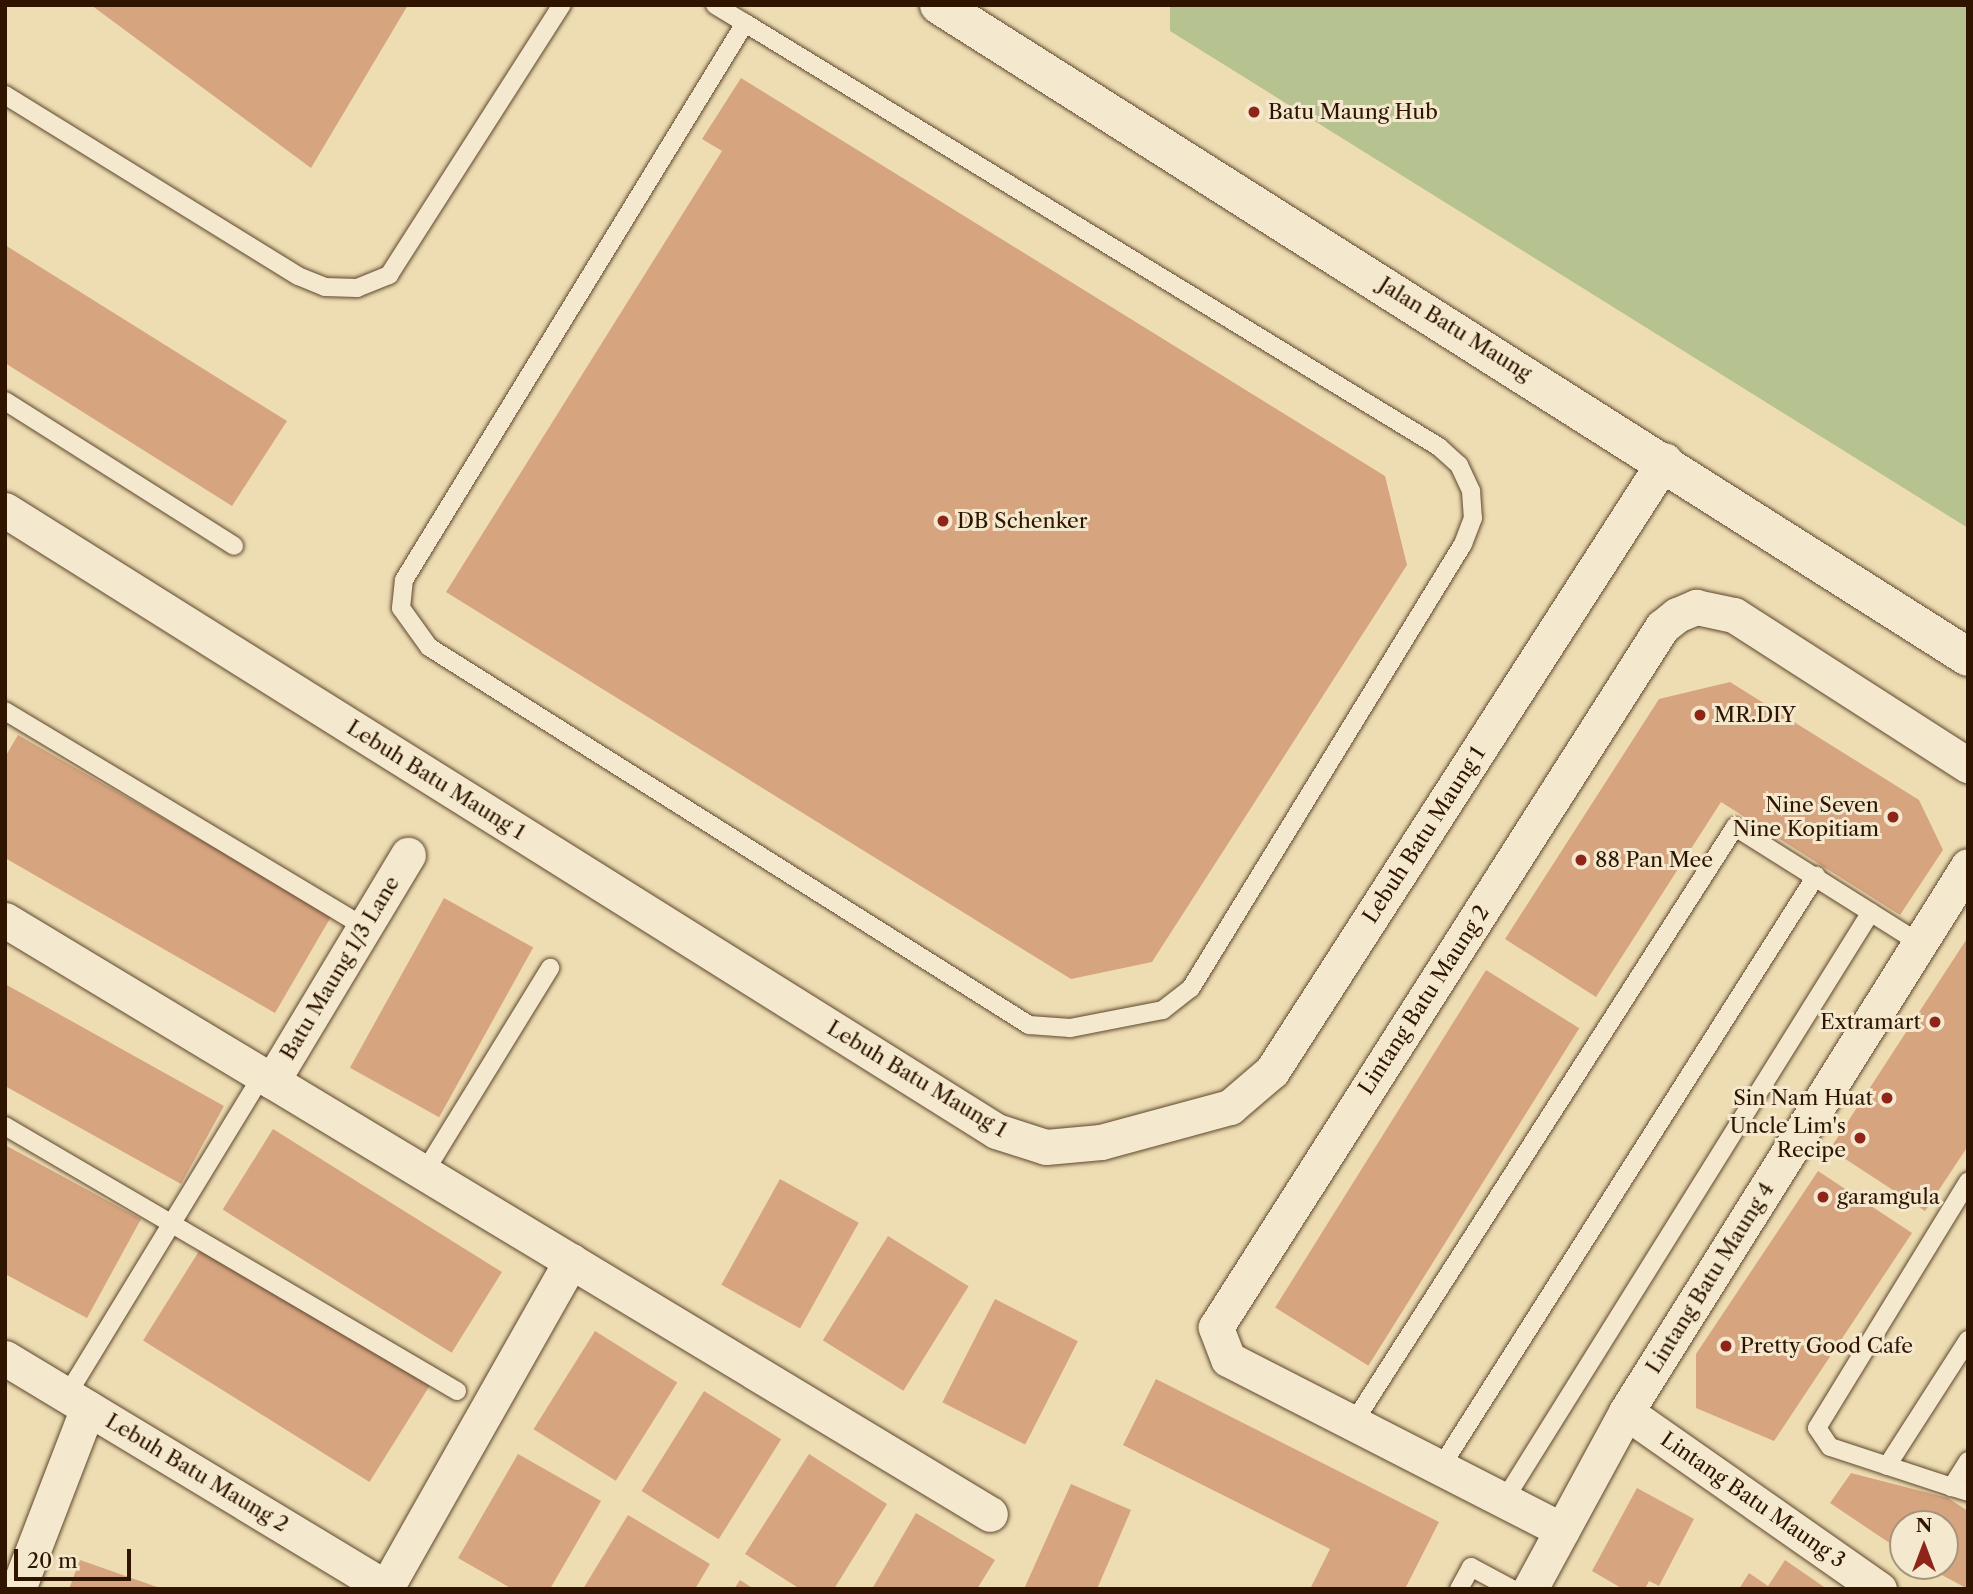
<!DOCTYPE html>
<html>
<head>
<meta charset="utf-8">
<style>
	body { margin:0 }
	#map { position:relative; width:1973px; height:1594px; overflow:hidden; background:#eeddb3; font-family:"Libre Caslon Text",serif }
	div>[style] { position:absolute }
	.green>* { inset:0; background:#b6c28f }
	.building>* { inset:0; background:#d7a480; transform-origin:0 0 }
	.roads { filter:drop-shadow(0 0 2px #5f472d) drop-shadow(0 0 2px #5f472d) }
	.service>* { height:18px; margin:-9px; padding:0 9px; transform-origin:9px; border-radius:9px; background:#f4e9ce }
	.minor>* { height:35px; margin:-17.5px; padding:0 17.5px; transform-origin:17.5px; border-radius:17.5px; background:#f4e9ce }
	.tertiary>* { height:38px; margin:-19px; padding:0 19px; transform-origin:19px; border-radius:19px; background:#f4e9ce }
	.dots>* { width:19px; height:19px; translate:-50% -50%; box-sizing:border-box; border:4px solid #f4e9ce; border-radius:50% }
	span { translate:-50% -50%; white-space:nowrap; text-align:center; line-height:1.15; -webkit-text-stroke:6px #f4e9ce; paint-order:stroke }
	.poi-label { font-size:21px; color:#2f1500 }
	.left { translate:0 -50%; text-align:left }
	.right { translate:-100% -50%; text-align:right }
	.street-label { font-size:21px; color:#2f1500 }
	.frame { position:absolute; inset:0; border:7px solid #2f1500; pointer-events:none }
	.north { position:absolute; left:1889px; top:1510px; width:70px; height:70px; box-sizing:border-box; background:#f4e9ce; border:2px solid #a5947c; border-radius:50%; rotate:0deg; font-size:19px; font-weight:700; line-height:28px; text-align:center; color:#2f1500 }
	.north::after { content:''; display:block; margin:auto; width:24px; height:32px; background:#8f2418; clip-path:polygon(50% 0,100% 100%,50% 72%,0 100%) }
	.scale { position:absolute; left:14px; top:1549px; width:117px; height:32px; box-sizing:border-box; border:4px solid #2f1500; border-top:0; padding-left:9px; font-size:21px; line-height:24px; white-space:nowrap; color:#2f1500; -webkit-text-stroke:5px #f4e9ce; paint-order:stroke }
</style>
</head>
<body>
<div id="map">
	<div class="green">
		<div style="clip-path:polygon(1170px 5px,1968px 5px,1968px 528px,1170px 31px)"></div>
	</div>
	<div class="building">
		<div style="clip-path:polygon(91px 5px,408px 5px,311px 168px)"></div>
		<div style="clip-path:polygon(741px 78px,1385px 476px,1407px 565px,1152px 962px,1071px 979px,446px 592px,722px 151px,702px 139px)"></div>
		<div style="clip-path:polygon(5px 245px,287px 421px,232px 506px,5px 363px)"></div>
		<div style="clip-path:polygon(1730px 682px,1919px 800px,1943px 850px,1900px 915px,1721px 802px,1596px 997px,1505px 939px,1659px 699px)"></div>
		<div style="clip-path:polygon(18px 735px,332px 915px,275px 1013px,5px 858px,5px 757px)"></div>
		<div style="left:444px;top:898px;width:102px;height:194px;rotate:29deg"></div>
		<div style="clip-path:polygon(1968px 937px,1968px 1146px,1925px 1211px,1830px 1149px)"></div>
		<div style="left:1486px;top:970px;width:110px;height:398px;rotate:32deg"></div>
		<div style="clip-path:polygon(5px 984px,224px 1106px,181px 1184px,5px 1086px)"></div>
		<div style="left:273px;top:1129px;width:270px;height:95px;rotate:32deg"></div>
		<div style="clip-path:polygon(5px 1145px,141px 1219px,87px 1318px,5px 1274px)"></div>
		<div style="clip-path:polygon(1818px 1171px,1912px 1233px,1774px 1441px,1696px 1408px,1696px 1354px)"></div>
		<div style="left:780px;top:1179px;width:90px;height:121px;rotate:29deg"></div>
		<div style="left:888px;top:1236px;width:95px;height:123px;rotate:32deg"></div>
		<div style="left:204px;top:1243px;width:267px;height:115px;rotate:32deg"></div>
		<div style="left:995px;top:1299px;width:93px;height:116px;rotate:27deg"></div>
		<div style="left:595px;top:1331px;width:97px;height:116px;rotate:32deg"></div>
		<div style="clip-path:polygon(1156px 1379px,1439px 1522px,1405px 1589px,1310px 1589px,1330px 1549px,1123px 1445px)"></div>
		<div style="left:704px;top:1391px;width:91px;height:118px;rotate:32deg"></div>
		<div style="clip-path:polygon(518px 1454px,601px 1501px,550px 1589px,512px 1589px,458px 1558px)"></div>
		<div style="clip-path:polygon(809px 1454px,887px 1504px,834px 1589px,800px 1589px,745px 1554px)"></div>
		<div style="clip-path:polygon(1851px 1473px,1948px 1498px,1968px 1511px,1968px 1589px,1925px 1566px,1945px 1566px,1945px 1524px,1903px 1524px,1903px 1552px,1830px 1503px)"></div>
		<div style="clip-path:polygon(1071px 1484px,1131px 1510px,1097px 1589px,1024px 1589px)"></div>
		<div style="clip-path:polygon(1637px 1488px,1694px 1519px,1659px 1586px,1649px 1581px,1645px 1589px,1623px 1589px,1592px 1571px)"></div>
		<div style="clip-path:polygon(916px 1513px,995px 1560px,977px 1589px,872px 1589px)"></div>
		<div style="clip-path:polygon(628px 1515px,710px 1564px,695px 1589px,583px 1589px)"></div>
		<div style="clip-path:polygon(80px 1560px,160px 1588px,160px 1589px,69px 1589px)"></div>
		<div style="clip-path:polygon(1785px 1560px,1827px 1589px,1739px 1589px,1749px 1573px,1768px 1586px)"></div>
		<div style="clip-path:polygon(740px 1580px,754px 1589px,734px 1589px)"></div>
	</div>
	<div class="roads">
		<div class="service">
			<div style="left:715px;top:5px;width:35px;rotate:31deg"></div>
			<div style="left:745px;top:23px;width:813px;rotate:31.42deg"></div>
			<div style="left:1439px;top:447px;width:27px;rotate:42deg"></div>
			<div style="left:1459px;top:465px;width:29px;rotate:65deg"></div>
			<div style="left:1471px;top:491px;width:27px;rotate:86deg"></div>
			<div style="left:1473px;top:518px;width:28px;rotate:111deg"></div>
			<div style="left:1463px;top:544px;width:521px;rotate:121.49deg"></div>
			<div style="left:1191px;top:988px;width:36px;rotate:142deg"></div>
			<div style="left:1163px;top:1010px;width:95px;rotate:169deg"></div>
			<div style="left:1070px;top:1028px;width:41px;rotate:-175.8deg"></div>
			<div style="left:1029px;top:1025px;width:709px;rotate:-147.79deg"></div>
			<div style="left:429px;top:647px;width:48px;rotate:-125.7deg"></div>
			<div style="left:401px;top:608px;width:28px;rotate:-84deg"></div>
			<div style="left:404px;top:580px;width:653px;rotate:-58.52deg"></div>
			<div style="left:5px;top:95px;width:344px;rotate:31.7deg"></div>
			<div style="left:298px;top:276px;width:29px;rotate:22deg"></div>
			<div style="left:325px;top:287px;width:32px;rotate:2deg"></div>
			<div style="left:357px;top:288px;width:35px;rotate:-22deg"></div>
			<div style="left:389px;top:275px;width:321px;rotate:-57.4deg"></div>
			<div style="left:5px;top:401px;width:271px;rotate:32.3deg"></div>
			<div style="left:5px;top:711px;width:420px;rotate:31deg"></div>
			<div style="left:5px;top:1126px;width:524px;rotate:30.38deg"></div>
			<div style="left:424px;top:1173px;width:241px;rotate:-58.4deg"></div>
			<div style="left:67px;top:1395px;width:375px;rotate:-58.6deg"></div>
			<div style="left:1352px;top:1425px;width:710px;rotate:-57.36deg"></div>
			<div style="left:1735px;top:827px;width:218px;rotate:32.2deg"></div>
			<div style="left:1968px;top:1461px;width:31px;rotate:122deg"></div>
			<div style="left:1952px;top:1487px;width:17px;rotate:17deg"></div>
			<div style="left:1887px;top:1466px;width:150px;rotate:-57.3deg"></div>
			<div style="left:1439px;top:1470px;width:704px;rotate:-57.6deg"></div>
			<div style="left:1952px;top:1487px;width:128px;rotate:-161.8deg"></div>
			<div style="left:1830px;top:1447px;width:23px;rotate:-124deg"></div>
			<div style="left:1817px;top:1428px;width:289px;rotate:-58.5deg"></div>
			<div style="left:1503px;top:1502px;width:695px;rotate:-58.05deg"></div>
			<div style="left:1459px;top:1589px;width:25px;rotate:-61deg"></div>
			<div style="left:1471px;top:1567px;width:47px;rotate:28.2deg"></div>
		</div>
		<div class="minor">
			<div style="left:5px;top:510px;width:1169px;rotate:32.07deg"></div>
			<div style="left:996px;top:1131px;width:52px;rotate:17.7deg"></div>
			<div style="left:1046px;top:1147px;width:55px;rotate:-5.2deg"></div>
			<div style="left:1101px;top:1142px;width:134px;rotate:-15.2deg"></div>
			<div style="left:1230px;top:1107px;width:55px;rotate:-40.6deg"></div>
			<div style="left:1272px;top:1071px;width:726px;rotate:-57.25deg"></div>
			<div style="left:5px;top:920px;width:1150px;rotate:31.09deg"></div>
			<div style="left:272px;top:1081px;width:264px;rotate:-59deg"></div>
			<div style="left:5px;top:1358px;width:447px;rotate:31.1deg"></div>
			<div style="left:1626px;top:1412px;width:309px;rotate:35deg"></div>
			<div style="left:1562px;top:1530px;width:375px;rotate:-152.9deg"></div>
			<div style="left:1228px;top:1359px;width:34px;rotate:-111deg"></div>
			<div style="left:1216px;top:1327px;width:830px;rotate:-57.5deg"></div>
			<div style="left:1662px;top:627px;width:19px;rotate:-39deg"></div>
			<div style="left:1677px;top:615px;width:21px;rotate:-23deg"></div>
			<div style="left:1696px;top:607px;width:39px;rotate:12deg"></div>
			<div style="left:1734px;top:615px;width:278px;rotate:32.7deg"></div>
			<div style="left:386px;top:1588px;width:376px;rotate:-60.5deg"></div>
			<div style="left:18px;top:1589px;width:194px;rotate:-68.9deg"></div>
			<div style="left:1530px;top:1589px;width:201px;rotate:-61.5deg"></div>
			<div style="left:1626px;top:1412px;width:644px;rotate:-57.94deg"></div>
		</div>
		<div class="tertiary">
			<div style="left:939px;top:5px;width:1218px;rotate:32.36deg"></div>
		</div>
	</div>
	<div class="dots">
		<div style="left:1254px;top:112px;background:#8f2418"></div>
		<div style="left:943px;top:521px;background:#8f2418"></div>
		<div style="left:1700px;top:715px;background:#8f2418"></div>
		<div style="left:1893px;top:817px;background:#8f2418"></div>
		<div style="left:1581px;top:860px;background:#8f2418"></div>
		<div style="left:1935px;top:1022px;background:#8f2418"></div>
		<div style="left:1887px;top:1098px;background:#8f2418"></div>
		<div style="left:1860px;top:1138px;background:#8f2418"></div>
		<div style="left:1823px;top:1197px;background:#8f2418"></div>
		<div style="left:1726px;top:1346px;background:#8f2418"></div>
	</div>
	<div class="poi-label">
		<span class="left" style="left:1268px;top:112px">Batu Maung Hub</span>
		<span class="left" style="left:957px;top:521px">DB Schenker</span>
		<span class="left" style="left:1714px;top:715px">MR.DIY</span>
		<span class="right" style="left:1879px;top:817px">Nine Seven<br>Nine Kopitiam</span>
		<span class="left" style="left:1595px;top:860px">88 Pan Mee</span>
		<span class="right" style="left:1921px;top:1022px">Extramart</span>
		<span class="right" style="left:1873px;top:1098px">Sin Nam Huat</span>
		<span class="right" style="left:1846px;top:1138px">Uncle Lim's<br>Recipe</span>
		<span class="left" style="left:1837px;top:1197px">garamgula</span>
		<span class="left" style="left:1740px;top:1346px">Pretty Good Cafe</span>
	</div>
	<div class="street-label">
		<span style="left:1455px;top:329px;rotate:32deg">Jalan Batu Maung</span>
		<span style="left:436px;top:780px;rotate:32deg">Lebuh Batu Maung 1</span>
		<span style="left:1424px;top:835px;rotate:-57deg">Lebuh Batu Maung 1</span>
		<span style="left:340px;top:968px;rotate:-59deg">Batu Maung 1/3 Lane</span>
		<span style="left:1424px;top:1000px;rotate:-57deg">Lintang Batu Maung 2</span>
		<span style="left:917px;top:1079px;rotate:31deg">Lebuh Batu Maung 1</span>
		<span style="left:1710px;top:1278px;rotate:-58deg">Lintang Batu Maung 4</span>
		<span style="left:197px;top:1473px;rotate:31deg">Lebuh Batu Maung 2</span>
		<span style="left:1753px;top:1500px;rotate:35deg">Lintang Batu Maung 3</span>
	</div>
	<div class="frame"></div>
	<div class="north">N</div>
	<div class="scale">20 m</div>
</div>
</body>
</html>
